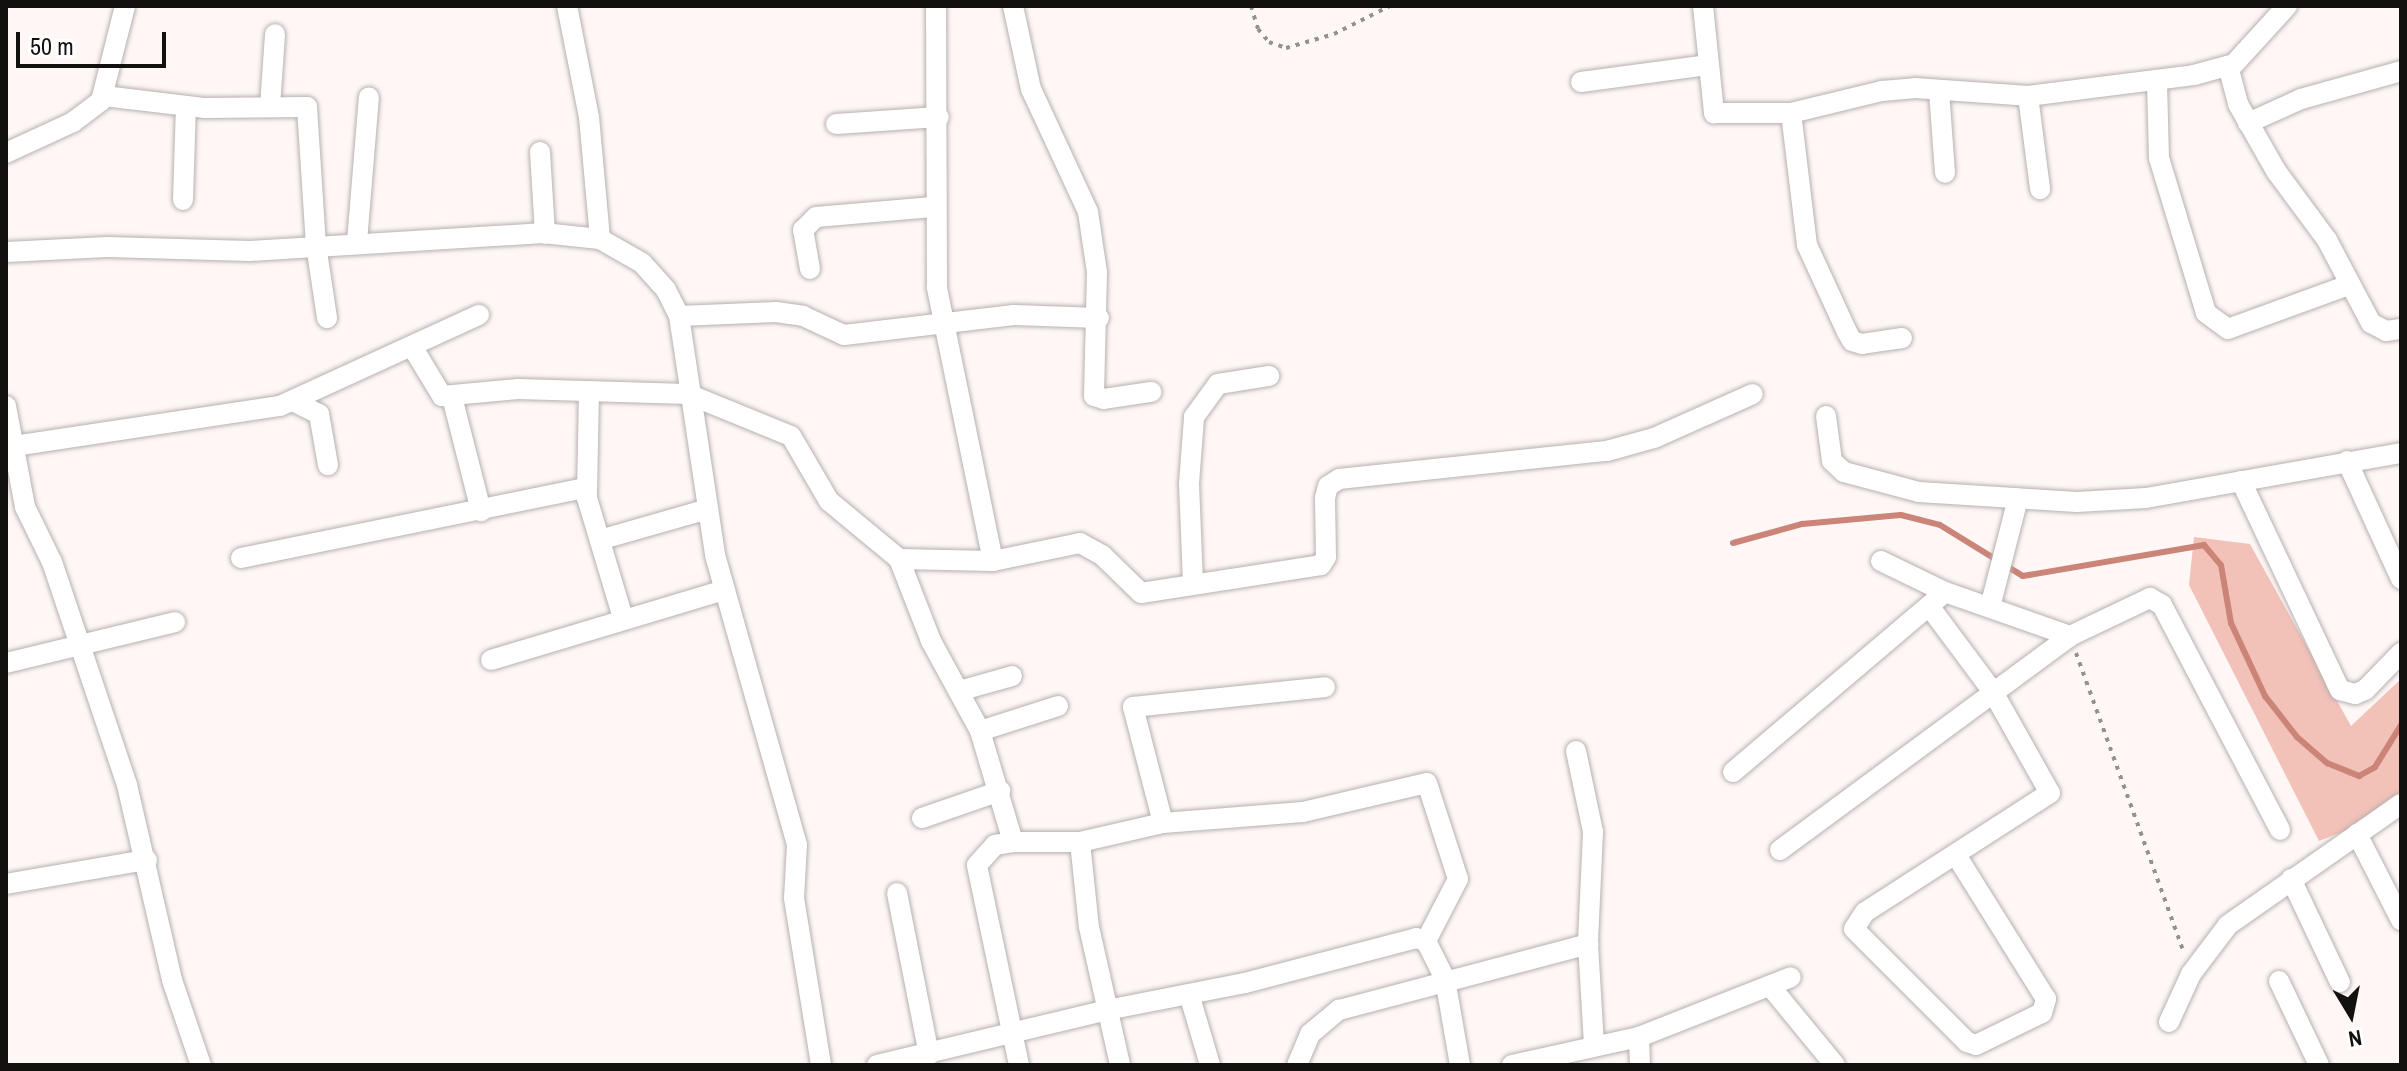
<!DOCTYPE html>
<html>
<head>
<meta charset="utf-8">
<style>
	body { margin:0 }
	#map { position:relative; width:2407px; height:1071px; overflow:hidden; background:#fef7f6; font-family:"Archivo Narrow",sans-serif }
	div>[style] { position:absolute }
	.green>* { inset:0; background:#f2c1b8 }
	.stream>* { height:6px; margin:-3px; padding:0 3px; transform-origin:3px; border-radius:3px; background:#cb8478 }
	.path>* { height:4px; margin-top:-2px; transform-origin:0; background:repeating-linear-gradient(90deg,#969190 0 4px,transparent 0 10px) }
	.roads { filter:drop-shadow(0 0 2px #b7b0af) drop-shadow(0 0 2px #b7b0af) }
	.minor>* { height:20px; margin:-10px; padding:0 10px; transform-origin:10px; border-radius:10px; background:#fff }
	span { translate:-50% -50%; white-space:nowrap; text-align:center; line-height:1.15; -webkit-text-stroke:6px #fff; paint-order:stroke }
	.frame { position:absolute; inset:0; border:8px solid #131110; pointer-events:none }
	.north { position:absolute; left:2311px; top:975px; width:80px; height:80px; -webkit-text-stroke:6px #fff; paint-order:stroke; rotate:170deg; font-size:22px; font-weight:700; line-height:32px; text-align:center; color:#131110 }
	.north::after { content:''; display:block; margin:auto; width:28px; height:36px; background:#131110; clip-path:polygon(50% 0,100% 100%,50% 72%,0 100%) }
	.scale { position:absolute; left:16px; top:32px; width:150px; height:36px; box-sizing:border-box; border:4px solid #131110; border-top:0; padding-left:10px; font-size:24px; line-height:28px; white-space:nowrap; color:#131110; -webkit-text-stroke:6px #fff; paint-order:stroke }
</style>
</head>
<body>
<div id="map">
	<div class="green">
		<div style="clip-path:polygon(2194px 537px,2250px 544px,2351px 726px,2401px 679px,2401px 809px,2319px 841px,2189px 585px)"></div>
	</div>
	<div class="stream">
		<div style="left:1733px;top:543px;width:72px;rotate:-15.4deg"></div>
		<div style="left:1802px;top:524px;width:99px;rotate:-5.2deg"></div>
		<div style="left:1901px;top:515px;width:40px;rotate:14.4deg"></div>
		<div style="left:1940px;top:525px;width:97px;rotate:31.6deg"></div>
		<div style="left:2023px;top:576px;width:184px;rotate:-9.7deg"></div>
		<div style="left:2204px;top:545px;width:26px;rotate:50deg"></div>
		<div style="left:2221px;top:565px;width:59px;rotate:80.2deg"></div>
		<div style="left:2231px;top:623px;width:81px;rotate:65deg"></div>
		<div style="left:2265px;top:696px;width:52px;rotate:52deg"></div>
		<div style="left:2297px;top:737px;width:40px;rotate:41deg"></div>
		<div style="left:2327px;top:763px;width:35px;rotate:22deg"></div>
		<div style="left:2359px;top:776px;width:18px;rotate:-29deg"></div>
		<div style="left:2375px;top:767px;width:49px;rotate:-58.2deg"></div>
	</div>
	<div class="path">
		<div style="left:1251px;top:6px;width:24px;rotate:73deg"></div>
		<div style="left:1258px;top:29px;width:17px;rotate:50deg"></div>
		<div style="left:1269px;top:42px;width:18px;rotate:19deg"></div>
		<div style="left:1286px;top:48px;width:50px;rotate:-16.3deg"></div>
		<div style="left:1334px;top:34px;width:63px;rotate:-26.6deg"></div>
		<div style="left:2076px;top:653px;width:319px;rotate:70.2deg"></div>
	</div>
	<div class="roads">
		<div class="minor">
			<div style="left:567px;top:6px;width:113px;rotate:78.8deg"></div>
			<div style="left:589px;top:117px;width:122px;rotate:84.8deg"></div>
			<div style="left:1013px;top:6px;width:85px;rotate:77.8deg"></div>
			<div style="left:1031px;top:89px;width:136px;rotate:65.1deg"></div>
			<div style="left:1088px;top:212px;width:61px;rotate:81.5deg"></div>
			<div style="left:1097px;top:272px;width:124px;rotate:91.4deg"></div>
			<div style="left:1094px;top:396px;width:10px;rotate:17deg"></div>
			<div style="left:1104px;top:399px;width:48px;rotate:-8.5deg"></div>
			<div style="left:1703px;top:6px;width:108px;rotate:84.1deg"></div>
			<div style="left:1714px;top:113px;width:77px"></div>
			<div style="left:2228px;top:66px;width:39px;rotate:75deg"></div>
			<div style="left:2238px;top:104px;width:77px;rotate:60.4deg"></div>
			<div style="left:2276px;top:171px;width:86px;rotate:53.5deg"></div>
			<div style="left:2327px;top:240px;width:94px;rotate:62.1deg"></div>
			<div style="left:2371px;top:323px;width:17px;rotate:28deg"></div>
			<div style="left:2386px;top:331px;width:15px;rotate:-8deg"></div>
			<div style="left:1581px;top:82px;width:129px;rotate:-7.6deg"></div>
			<div style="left:2157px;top:82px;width:76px;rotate:88.5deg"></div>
			<div style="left:2159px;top:158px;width:162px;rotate:73.1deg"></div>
			<div style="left:2206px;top:313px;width:27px;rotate:36deg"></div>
			<div style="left:2228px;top:329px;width:129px;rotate:-20deg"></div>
			<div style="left:1939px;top:91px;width:82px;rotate:85.8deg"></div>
			<div style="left:104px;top:96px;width:102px;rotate:6.8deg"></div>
			<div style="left:205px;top:108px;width:102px;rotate:-0.6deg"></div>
			<div style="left:307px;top:107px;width:138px;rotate:86.3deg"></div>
			<div style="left:316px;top:245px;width:74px;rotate:81.4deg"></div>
			<div style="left:2028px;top:96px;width:94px;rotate:82.6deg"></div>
			<div style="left:270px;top:106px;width:72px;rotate:-86deg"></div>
			<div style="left:2248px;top:123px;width:58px;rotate:-24.4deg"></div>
			<div style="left:2301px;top:99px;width:104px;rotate:-15.6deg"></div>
			<div style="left:836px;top:124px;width:103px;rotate:-3.9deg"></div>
			<div style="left:540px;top:152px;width:82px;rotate:86.5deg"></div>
			<div style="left:6px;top:153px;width:74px;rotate:-24.8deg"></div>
			<div style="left:73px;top:122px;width:35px;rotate:-37deg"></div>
			<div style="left:101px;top:101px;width:98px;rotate:-75.8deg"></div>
			<div style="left:183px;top:200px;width:94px;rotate:-88.2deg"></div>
			<div style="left:357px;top:242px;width:145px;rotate:-85.3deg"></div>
			<div style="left:6px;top:252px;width:101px;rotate:-2.8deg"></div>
			<div style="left:107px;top:247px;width:143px;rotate:1.6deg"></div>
			<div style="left:250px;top:251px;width:294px;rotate:-3.5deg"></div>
			<div style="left:543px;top:233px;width:57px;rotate:6deg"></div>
			<div style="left:600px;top:239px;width:48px;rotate:29.7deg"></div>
			<div style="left:642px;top:263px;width:36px;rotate:48deg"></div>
			<div style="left:666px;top:290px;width:29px;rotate:63deg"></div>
			<div style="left:679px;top:316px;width:242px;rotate:81.4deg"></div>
			<div style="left:715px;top:555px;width:301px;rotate:74.2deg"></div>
			<div style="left:797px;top:845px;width:53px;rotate:93.2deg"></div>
			<div style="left:794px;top:898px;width:169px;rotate:80.8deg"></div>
			<div style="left:810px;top:269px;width:40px;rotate:-100deg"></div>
			<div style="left:803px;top:230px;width:18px;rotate:-45deg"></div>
			<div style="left:816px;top:217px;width:117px;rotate:-4.9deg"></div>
			<div style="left:679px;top:316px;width:97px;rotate:-2.4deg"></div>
			<div style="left:776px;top:312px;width:27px;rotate:8deg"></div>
			<div style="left:803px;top:316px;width:45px;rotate:24.9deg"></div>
			<div style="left:844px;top:335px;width:171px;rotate:-6.7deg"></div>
			<div style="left:1014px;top:315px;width:85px;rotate:2deg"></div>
			<div style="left:1902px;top:338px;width:40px;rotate:171.5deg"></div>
			<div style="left:1862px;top:344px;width:10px;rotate:-163deg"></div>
			<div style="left:1852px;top:341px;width:10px;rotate:-119deg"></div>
			<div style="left:1847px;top:332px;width:96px;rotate:-114.7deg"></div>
			<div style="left:1807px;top:245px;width:133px;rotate:-96.9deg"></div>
			<div style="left:1791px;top:113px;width:94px;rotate:-13.6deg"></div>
			<div style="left:1882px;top:91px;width:33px;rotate:-5deg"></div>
			<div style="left:1915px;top:88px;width:113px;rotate:4deg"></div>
			<div style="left:2028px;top:96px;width:167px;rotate:-7.2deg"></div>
			<div style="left:2194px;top:75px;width:41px;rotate:-15.4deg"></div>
			<div style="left:2234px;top:64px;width:79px;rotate:-47.6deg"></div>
			<div style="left:413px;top:348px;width:56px;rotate:58.9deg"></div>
			<div style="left:442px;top:396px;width:76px;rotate:-5.3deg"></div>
			<div style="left:518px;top:389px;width:170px;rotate:1.7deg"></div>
			<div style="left:688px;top:394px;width:111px;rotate:22.2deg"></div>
			<div style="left:791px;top:436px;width:75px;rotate:59.7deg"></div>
			<div style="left:829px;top:501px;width:91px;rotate:39.6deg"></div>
			<div style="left:899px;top:559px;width:88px;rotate:68.7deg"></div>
			<div style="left:931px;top:641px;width:102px;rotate:61.4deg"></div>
			<div style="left:980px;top:731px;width:116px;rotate:73.4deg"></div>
			<div style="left:589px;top:391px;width:107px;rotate:91.1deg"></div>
			<div style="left:587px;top:498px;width:125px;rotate:73.3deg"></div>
			<div style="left:452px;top:397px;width:118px;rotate:75.7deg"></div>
			<div style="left:293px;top:401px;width:29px;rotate:27deg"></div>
			<div style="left:319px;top:414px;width:52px;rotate:80deg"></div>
			<div style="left:6px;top:406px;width:103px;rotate:79.3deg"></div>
			<div style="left:25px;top:507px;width:61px;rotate:63.9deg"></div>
			<div style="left:52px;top:562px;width:235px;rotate:71.4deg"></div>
			<div style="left:127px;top:785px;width:200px;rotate:77deg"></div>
			<div style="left:172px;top:980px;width:90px;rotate:71.2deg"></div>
			<div style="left:1826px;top:416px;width:45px;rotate:82.4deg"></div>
			<div style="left:1832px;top:461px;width:16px;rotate:43deg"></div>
			<div style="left:1844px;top:472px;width:78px;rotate:14.9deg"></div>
			<div style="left:1919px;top:492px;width:158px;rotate:3.6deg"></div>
			<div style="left:2077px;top:502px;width:69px;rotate:-3.3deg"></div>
			<div style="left:2146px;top:498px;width:259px;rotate:-10deg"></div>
			<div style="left:14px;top:446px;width:269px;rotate:-8.6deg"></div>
			<div style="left:280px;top:406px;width:219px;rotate:-24.6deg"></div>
			<div style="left:2347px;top:461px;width:130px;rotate:65.4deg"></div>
			<div style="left:2241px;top:481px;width:231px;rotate:64.7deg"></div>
			<div style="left:2340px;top:690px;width:16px;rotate:15deg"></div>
			<div style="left:2355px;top:694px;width:11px;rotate:-22deg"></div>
			<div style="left:2365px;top:690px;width:52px;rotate:-45.8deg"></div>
			<div style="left:603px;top:539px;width:106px;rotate:-15.9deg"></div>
			<div style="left:241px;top:558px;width:352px;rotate:-11.5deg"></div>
			<div style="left:899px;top:559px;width:94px;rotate:1.2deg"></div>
			<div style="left:993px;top:561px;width:280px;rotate:-101.6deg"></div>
			<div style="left:937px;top:287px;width:281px;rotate:-90.2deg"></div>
			<div style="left:993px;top:561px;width:89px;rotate:-11.7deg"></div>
			<div style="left:1080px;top:543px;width:25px;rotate:29deg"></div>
			<div style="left:1102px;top:555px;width:54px;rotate:44.3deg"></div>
			<div style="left:1141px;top:593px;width:182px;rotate:-8.8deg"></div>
			<div style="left:1321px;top:565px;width:9px;rotate:-58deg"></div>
			<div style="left:1326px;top:557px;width:59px;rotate:-91deg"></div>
			<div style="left:1325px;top:498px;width:12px;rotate:-76deg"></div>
			<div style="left:1328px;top:486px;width:13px;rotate:-32deg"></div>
			<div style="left:1339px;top:479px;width:269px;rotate:-6deg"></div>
			<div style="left:1607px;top:451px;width:49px;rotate:-15.5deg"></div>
			<div style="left:1654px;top:438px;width:108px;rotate:-24deg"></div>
			<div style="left:1881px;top:561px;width:71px;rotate:25.8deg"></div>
			<div style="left:1945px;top:592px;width:133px;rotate:19.4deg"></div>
			<div style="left:1193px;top:583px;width:99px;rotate:-92.3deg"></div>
			<div style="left:1189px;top:484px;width:67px;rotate:-85.7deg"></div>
			<div style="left:1194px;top:417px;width:41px;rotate:-54deg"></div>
			<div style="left:1218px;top:384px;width:52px;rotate:-8.9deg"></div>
			<div style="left:1929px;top:606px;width:107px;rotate:53.3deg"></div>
			<div style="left:1993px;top:692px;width:116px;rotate:60.6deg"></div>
			<div style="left:2050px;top:793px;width:220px;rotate:147.2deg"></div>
			<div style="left:1865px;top:912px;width:20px;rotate:123deg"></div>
			<div style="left:1854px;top:929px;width:160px;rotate:45deg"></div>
			<div style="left:1967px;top:1042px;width:9px;rotate:18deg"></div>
			<div style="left:1976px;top:1045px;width:73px;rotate:-25.9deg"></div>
			<div style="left:2042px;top:1013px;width:15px;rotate:-74deg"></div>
			<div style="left:2046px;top:999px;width:170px;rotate:-122deg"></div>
			<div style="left:1990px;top:607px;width:112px;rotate:-75.5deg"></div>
			<div style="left:491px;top:660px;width:244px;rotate:-16.7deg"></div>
			<div style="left:6px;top:663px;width:174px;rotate:-13.6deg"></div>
			<div style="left:959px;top:691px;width:55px;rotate:-15.8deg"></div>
			<div style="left:980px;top:731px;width:82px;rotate:-17.8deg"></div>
			<div style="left:1576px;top:751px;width:83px;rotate:78.1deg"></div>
			<div style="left:1593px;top:832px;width:112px;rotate:92.6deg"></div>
			<div style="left:1588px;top:944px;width:101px;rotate:86.6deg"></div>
			<div style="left:1733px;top:772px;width:278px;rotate:-40.3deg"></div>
			<div style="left:922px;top:818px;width:83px;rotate:-19.1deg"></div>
			<div style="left:1163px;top:823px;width:120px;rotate:-104.5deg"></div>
			<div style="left:1133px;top:707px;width:193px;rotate:-5.9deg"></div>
			<div style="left:2357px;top:834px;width:97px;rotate:62.9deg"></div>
			<div style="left:1080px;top:842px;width:85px;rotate:-12.9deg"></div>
			<div style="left:1163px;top:823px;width:140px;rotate:-4.5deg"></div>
			<div style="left:1303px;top:812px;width:127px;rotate:-13.2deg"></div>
			<div style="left:1427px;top:783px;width:101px;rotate:72.1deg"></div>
			<div style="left:1458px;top:879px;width:70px;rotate:117.3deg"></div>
			<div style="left:1780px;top:850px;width:360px;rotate:-36.4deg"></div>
			<div style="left:2070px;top:636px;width:89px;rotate:-25.4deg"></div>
			<div style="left:2150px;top:598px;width:14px;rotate:30deg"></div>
			<div style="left:2162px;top:605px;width:254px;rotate:62.3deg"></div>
			<div style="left:2291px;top:879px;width:114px;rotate:64.6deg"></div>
			<div style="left:6px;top:884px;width:143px;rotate:-9.7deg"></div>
			<div style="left:897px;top:893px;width:165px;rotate:78.8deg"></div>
			<div style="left:2279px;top:981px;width:93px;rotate:64.5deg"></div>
			<div style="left:1770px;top:986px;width:102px;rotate:50.6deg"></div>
			<div style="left:1189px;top:994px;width:74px;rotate:73.5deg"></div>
			<div style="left:2169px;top:1022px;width:53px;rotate:-65.4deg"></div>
			<div style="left:2191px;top:974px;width:61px;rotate:-52.9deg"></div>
			<div style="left:2228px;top:925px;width:211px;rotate:-35deg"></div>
			<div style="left:1639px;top:1037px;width:28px;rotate:88deg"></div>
			<div style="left:877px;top:1065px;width:236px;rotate:-13.4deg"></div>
			<div style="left:1107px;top:1010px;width:141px;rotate:-11.1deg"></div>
			<div style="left:1245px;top:983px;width:177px;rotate:-14.7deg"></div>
			<div style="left:1416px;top:938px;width:10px;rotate:17deg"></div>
			<div style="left:1426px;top:941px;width:42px;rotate:63.4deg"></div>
			<div style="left:1445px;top:979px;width:87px;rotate:80.1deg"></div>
			<div style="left:1019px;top:1065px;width:204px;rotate:-101.9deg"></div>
			<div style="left:977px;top:865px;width:27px;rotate:-48deg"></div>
			<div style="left:995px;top:845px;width:18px;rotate:-9deg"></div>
			<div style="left:1013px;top:842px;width:67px"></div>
			<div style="left:1080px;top:842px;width:85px;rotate:84deg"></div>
			<div style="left:1089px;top:927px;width:141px;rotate:77.3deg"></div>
			<div style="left:1297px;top:1065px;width:34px;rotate:-67deg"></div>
			<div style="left:1310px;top:1034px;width:38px;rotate:-40deg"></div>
			<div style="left:1339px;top:1010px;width:258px;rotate:-14.8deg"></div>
			<div style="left:1512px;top:1065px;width:130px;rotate:-12.4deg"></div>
			<div style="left:1639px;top:1037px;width:163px;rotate:-21.5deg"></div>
		</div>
	</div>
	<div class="frame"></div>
	<div class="north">N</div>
	<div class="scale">50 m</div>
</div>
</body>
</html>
